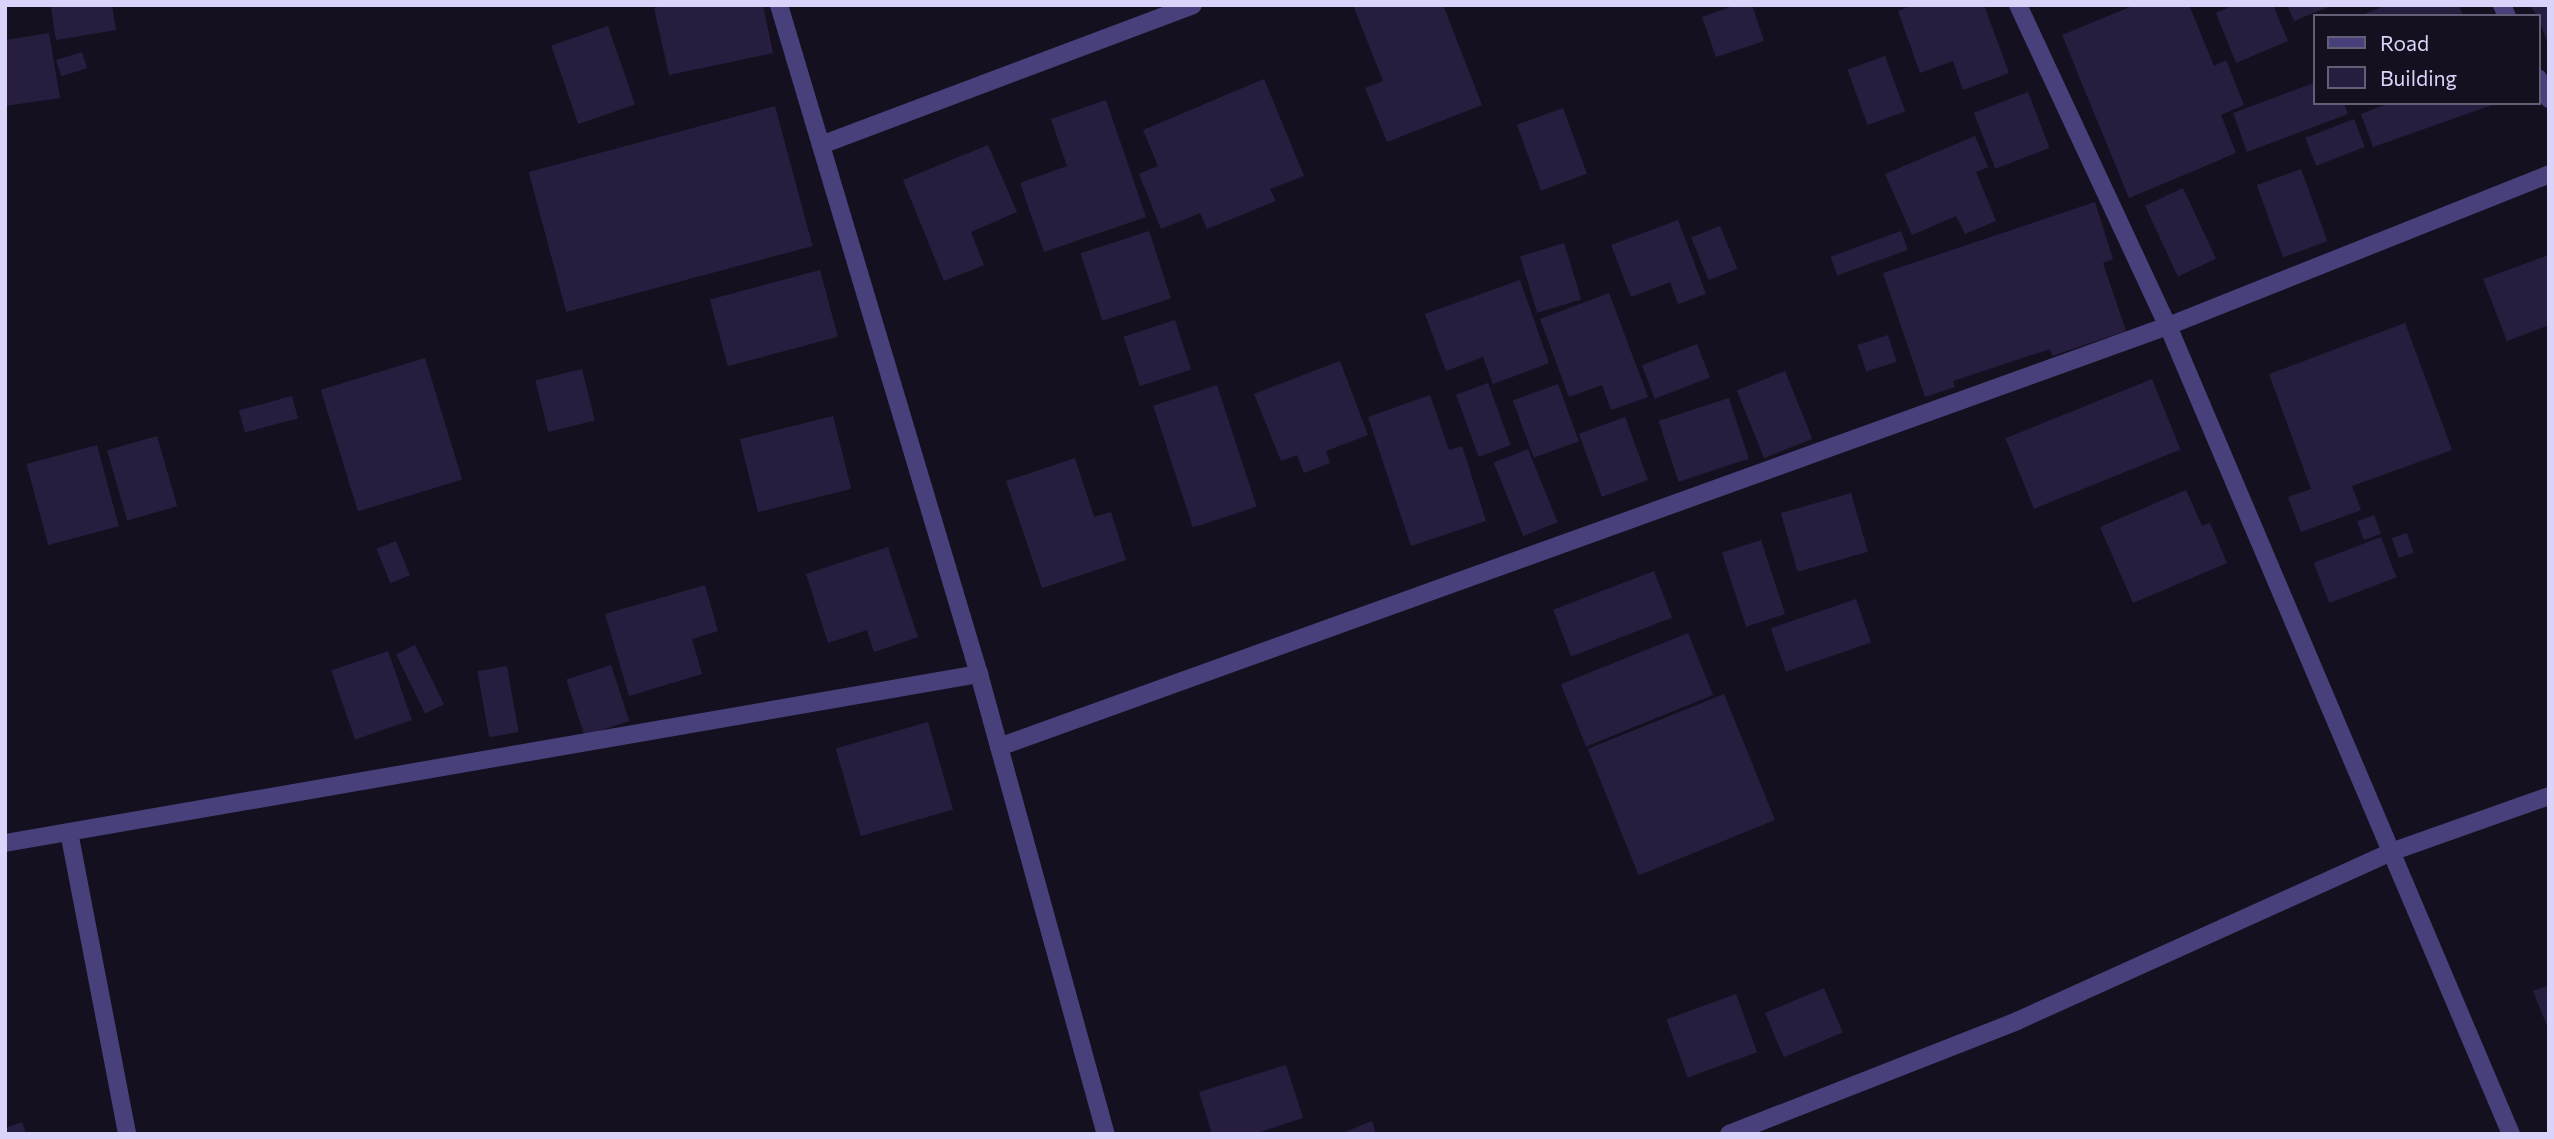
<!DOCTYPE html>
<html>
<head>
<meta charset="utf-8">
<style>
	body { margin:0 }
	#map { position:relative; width:2554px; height:1139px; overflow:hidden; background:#141020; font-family:Commissioner,sans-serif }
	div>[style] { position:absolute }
	.building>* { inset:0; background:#271e3f; transform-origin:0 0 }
	.street>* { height:18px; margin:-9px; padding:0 9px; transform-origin:9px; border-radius:9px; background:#47407a }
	span { translate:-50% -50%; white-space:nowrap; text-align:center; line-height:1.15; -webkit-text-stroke:7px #141020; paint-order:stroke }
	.frame { position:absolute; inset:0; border:7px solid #dbd4fa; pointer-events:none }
	.legend { position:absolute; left:2313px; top:14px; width:228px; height:91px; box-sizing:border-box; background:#141020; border:2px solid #645e77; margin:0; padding:9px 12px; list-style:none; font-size:21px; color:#dbd4fa }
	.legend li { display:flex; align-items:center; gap:14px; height:35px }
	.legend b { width:35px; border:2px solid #645e77 }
</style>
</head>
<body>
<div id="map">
	<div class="building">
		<div style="clip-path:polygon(112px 5px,116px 30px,56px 40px,51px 7px)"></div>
		<div style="clip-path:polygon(667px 5px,763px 5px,773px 53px,669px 75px,654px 8px)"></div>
		<div style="clip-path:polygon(1353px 5px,1443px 5px,1482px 105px,1387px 142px,1365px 88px,1383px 81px)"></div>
		<div style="clip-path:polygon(1736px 5px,1752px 5px,1764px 41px,1716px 57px,1702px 17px)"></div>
		<div style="clip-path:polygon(1914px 5px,1984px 5px,2009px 73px,1963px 90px,1953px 61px,1920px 73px,1898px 11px)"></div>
		<div style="clip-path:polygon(2135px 5px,2189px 5px,2214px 66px,2226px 60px,2244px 105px,2221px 115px,2236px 153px,2129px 198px,2062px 35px)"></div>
		<div style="clip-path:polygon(2234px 5px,2273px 5px,2288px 41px,2236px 63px,2216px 13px)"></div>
		<div style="clip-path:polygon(2287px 5px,2333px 5px,2294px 21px)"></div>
		<div style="clip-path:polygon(2386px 5px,2459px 5px,2463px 16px,2360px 16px)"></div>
		<div style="clip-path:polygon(2529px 5px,2549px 5px,2549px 48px,2538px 16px)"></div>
		<div style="left:608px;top:26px;width:83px;height:60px;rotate:71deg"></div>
		<div style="clip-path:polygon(49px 33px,60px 98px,5px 106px,5px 40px)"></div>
		<div style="left:82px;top:52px;width:17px;height:27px;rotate:73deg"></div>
		<div style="left:1885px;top:56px;width:59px;height:40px;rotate:70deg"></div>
		<div style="clip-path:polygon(1264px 79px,1304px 176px,1270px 189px,1276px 201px,1207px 229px,1200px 213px,1161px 229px,1139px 174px,1158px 166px,1143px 130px)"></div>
		<div style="clip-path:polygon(2314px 83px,2314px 103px,2344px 103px,2348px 114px,2247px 152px,2233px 113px)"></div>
		<div style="left:2028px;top:92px;width:60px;height:58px;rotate:69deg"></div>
		<div style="clip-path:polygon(1106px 100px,1146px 217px,1044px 252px,1020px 183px,1067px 166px,1051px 119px)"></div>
		<div style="clip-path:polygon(2389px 103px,2495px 103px,2495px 104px,2373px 147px,2361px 114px)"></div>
		<div style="left:775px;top:106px;width:145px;height:255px;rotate:75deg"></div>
		<div style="left:1563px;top:108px;width:70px;height:49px;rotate:70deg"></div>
		<div style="left:2354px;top:119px;width:30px;height:52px;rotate:69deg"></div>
		<div style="clip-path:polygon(1975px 136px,1988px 167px,1976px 172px,1996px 221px,1965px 234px,1956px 216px,1912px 235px,1885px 174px)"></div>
		<div style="clip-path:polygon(988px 145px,1017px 212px,971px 232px,984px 265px,944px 281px,903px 180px)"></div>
		<div style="left:2301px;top:169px;width:77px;height:47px;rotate:70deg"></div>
		<div style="left:2183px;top:188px;width:78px;height:42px;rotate:65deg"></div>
		<div style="clip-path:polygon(2095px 202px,2113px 259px,2103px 263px,2126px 331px,2052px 356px,2050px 349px,1953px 381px,1955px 387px,1925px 397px,1883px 273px)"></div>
		<div style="clip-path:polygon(1678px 220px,1706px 294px,1678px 304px,1670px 282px,1631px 297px,1611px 245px)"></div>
		<div style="left:1720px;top:226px;width:46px;height:31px;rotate:68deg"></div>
		<div style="left:1149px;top:231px;width:71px;height:72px;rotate:72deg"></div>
		<div style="left:1901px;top:231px;width:20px;height:75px;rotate:70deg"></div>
		<div style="left:1564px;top:243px;width:59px;height:46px;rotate:73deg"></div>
		<div style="clip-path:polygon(2549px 255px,2549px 325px,2507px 341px,2483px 279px)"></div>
		<div style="left:820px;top:270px;width:69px;height:114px;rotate:75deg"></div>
		<div style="clip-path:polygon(1520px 280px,1549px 363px,1493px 384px,1483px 357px,1446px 371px,1425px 314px)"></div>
		<div style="clip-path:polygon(1609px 293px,1648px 397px,1611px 410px,1602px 385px,1569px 397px,1540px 319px)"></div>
		<div style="left:1175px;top:320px;width:52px;height:54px;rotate:72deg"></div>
		<div style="clip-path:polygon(2405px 323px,2452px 450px,2352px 486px,2361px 510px,2301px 532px,2288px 497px,2311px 489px,2269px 374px)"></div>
		<div style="left:1888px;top:335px;width:28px;height:32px;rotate:72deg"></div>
		<div style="left:1697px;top:344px;width:36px;height:59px;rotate:69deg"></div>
		<div style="left:425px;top:358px;width:127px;height:109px;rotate:73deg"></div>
		<div style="clip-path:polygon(1340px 361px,1368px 435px,1326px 451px,1330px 463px,1304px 473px,1297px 455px,1281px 461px,1254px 394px)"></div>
		<div style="left:582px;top:369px;width:53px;height:48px;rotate:76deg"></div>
		<div style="left:1785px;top:371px;width:73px;height:52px;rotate:68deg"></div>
		<div style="left:2152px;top:379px;width:76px;height:158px;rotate:68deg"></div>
		<div style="left:1488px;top:383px;width:66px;height:34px;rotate:70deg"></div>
		<div style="left:1558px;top:384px;width:61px;height:48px;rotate:70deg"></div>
		<div style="left:1217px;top:385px;width:128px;height:67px;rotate:72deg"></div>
		<div style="clip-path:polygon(1430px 395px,1449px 450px,1462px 446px,1486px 521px,1411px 546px,1368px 417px)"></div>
		<div style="left:292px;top:396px;width:23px;height:55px;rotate:75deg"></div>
		<div style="left:1729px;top:398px;width:64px;height:74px;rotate:72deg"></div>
		<div style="left:833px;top:416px;width:75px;height:96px;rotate:76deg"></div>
		<div style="left:1625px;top:417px;width:67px;height:49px;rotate:70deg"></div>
		<div style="left:157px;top:436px;width:73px;height:52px;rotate:74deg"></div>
		<div style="left:97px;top:445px;width:84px;height:73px;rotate:75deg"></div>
		<div style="left:1528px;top:449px;width:79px;height:37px;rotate:68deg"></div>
		<div style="clip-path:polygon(1075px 458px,1094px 517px,1111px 512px,1126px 560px,1042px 588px,1006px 481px)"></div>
		<div style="clip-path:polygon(2186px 490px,2202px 526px,2210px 523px,2227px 563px,2133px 603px,2100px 527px)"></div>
		<div style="left:1851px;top:493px;width:61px;height:73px;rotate:74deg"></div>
		<div style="left:2374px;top:515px;width:20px;height:18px;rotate:70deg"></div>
		<div style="left:2407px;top:533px;width:21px;height:16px;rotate:71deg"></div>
		<div style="left:2381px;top:537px;width:43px;height:72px;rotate:69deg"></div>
		<div style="left:1761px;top:540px;width:78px;height:41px;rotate:72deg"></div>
		<div style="left:396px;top:541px;width:37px;height:21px;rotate:68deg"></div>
		<div style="clip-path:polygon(888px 547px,918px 637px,874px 652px,867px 630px,828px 643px,806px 574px)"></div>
		<div style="left:1654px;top:571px;width:50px;height:108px;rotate:69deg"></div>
		<div style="clip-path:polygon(705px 585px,718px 631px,692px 639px,702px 674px,629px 696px,605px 614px)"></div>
		<div style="left:1856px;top:599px;width:46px;height:90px;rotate:71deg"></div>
		<div style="left:1688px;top:633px;width:67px;height:137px;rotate:68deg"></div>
		<div style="left:415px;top:645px;width:66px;height:21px;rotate:64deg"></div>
		<div style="left:388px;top:651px;width:73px;height:60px;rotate:71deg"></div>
		<div style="left:611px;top:665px;width:59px;height:47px;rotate:72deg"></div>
		<div style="left:507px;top:666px;width:67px;height:30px;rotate:80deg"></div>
		<div style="left:1724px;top:694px;width:136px;height:147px;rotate:68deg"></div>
		<div style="left:928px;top:722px;width:91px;height:96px;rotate:74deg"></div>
		<div style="clip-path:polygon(2549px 985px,2549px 1031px,2533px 991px)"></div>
		<div style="left:1824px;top:988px;width:48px;height:64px;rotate:67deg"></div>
		<div style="left:1736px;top:994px;width:62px;height:74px;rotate:70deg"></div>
		<div style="clip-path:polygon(1286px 1065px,1303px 1118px,1254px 1134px,1212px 1134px,1199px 1092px)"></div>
		<div style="clip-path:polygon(1372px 1121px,1376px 1134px,1340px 1134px)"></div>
		<div style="clip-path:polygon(22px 1122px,26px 1134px,5px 1134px,5px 1128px)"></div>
	</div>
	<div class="street">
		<div style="left:779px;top:5px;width:698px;rotate:73.36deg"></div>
		<div style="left:979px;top:674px;width:477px;rotate:74.6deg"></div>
		<div style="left:2018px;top:5px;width:354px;rotate:65deg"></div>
		<div style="left:2168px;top:326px;width:878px;rotate:67deg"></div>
		<div style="left:2502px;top:5px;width:12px;rotate:66deg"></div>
		<div style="left:2538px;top:78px;width:24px;rotate:62deg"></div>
		<div style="left:821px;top:145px;width:397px;rotate:-20.6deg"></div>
		<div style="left:999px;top:747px;width:1242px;rotate:-19.81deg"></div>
		<div style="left:2168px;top:326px;width:410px;rotate:-21.7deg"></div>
		<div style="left:69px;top:832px;width:308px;rotate:79.1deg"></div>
		<div style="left:5px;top:843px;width:989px;rotate:-9.84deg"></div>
		<div style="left:1729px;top:1134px;width:309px;rotate:-21.4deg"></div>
		<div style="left:2017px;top:1021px;width:410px;rotate:-24.3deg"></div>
		<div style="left:2391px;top:852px;width:168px;rotate:-19.5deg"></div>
	</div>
	<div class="frame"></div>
	<ul class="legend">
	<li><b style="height:9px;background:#47407a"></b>Road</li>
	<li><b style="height:19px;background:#271e3f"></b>Building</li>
	</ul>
</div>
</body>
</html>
